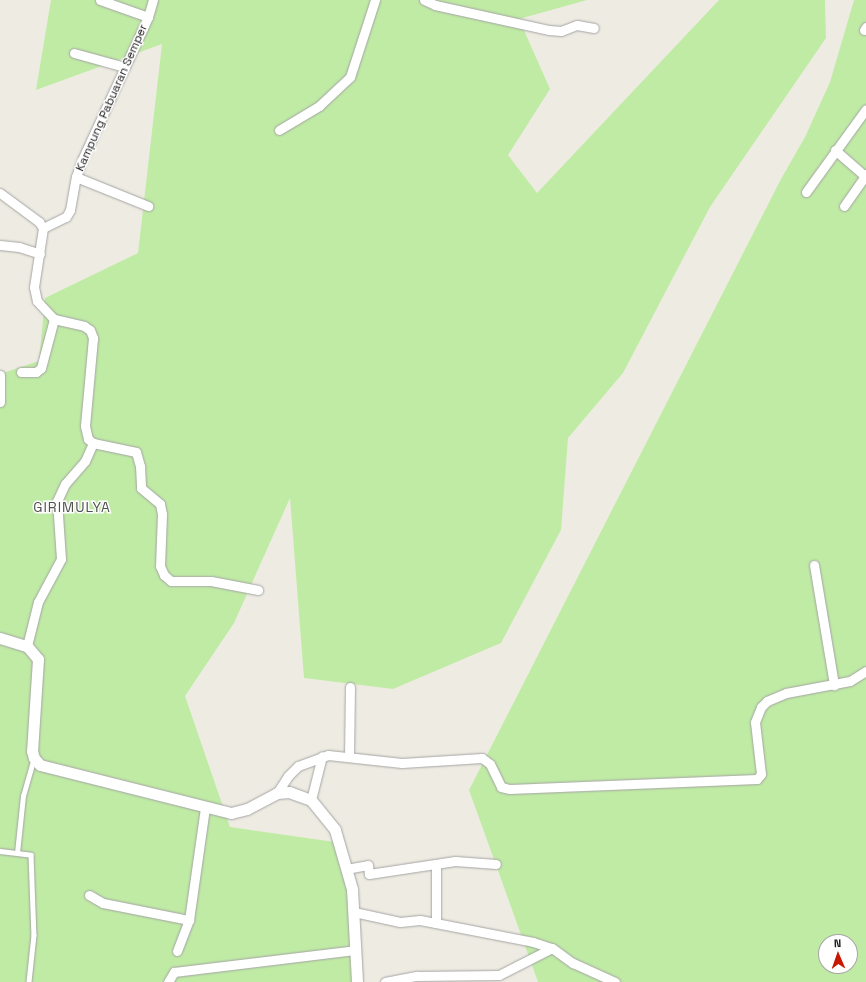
<!DOCTYPE html>
<html>
<head>
<meta charset="utf-8">
<style>
	body { margin:0 }
	#map { position:relative; width:866px; height:982px; overflow:hidden; background:#eeece2; font-family:"Space Grotesk",sans-serif }
	div>[style] { position:absolute }
	.grass>* { inset:0; background:#c0eba5 }
	.roads { filter:drop-shadow(0 0 1px #a4a4a4) drop-shadow(0 0 1px #a4a4a4) }
	.service>* { height:4.5px; margin:-2.25px; padding:0 2.25px; transform-origin:2.25px; border-radius:2.25px; background:#fff }
	.minor>* { height:9px; margin:-4.5px; padding:0 4.5px; transform-origin:4.5px; border-radius:4.5px; background:#fff }
	.tertiary>* { height:11px; margin:-5.5px; padding:0 5.5px; transform-origin:5.5px; border-radius:5.5px; background:#fff }
	span { translate:-50% -50%; white-space:nowrap; text-align:center; line-height:1.15; -webkit-text-stroke:3px #fff; paint-order:stroke }
	.street-label { font-size:12px; color:#1d1d1d }
	.quarter-label { font-size:14px; color:#505050; letter-spacing:1px }
	.north { position:absolute; left:818px; top:934px; width:40px; height:40px; box-sizing:border-box; background:#fff; border:1px solid #a5a5a5; border-radius:50%; rotate:358deg; font-size:11px; font-weight:700; line-height:16px; text-align:center; color:#1d1d1d }
	.north::after { content:''; display:block; margin:auto; width:14px; height:18px; background:#c91700; clip-path:polygon(50% 0,100% 100%,50% 72%,0 100%) }
</style>
</head>
<body>
<div id="map">
	<div class="grass">
		<div style="clip-path:polygon(51px 0,587px 0,519px 19px,550px 89px,508px 155px,537px 193px,719px 0,825px 0,826px 38px,710px 207px,623px 373px,568px 438px,561px 530px,501px 643px,393px 689px,304px 678px,290px 498px,234px 623px,185px 696px,230px 827px,342px 843px,362px 982px,0 982px,0 374px,39px 361px,45px 298px,138px 253px,162px 44px,36px 90px)"></div>
		<div style="clip-path:polygon(evenodd,854px 0,866px 0,866px 982px,538px 982px,469px 790px,781px 179px,805px 137px,830px 82px,854px 0,826px 942px,850px 942px,850px 966px,826px 966px,826px 942px)"></div>
	</div>
	<div class="roads">
		<div class="service">
			<div style="left:0;top:851px;width:31px;rotate:7deg"></div>
			<div style="left:31px;top:855px;width:80px;rotate:87.9deg"></div>
			<div style="left:34px;top:935px;width:47px;rotate:96.1deg"></div>
			<div style="left:17px;top:853px;width:57px;rotate:-84deg"></div>
			<div style="left:23px;top:796px;width:37px;rotate:-74deg"></div>
		</div>
		<div class="minor">
			<div style="left:100px;top:0;width:51px;rotate:19.5deg"></div>
			<div style="left:424px;top:0;width:12px;rotate:24deg"></div>
			<div style="left:435px;top:5px;width:117px;rotate:12.4deg"></div>
			<div style="left:549px;top:30px;width:12px;rotate:5deg"></div>
			<div style="left:561px;top:31px;width:17px;rotate:-21deg"></div>
			<div style="left:577px;top:25px;width:17px;rotate:10deg"></div>
			<div style="left:864px;top:30px;width:4px;rotate:-56deg"></div>
			<div style="left:74px;top:53px;width:53px;rotate:15.4deg"></div>
			<div style="left:279px;top:130px;width:47px;rotate:-31deg"></div>
			<div style="left:319px;top:106px;width:42px;rotate:-43.1deg"></div>
			<div style="left:350px;top:77px;width:81px;rotate:-72deg"></div>
			<div style="left:835px;top:150px;width:41px;rotate:41.1deg"></div>
			<div style="left:76px;top:177px;width:78px;rotate:21.9deg"></div>
			<div style="left:806px;top:192px;width:102px;rotate:-54.1deg"></div>
			<div style="left:0;top:193px;width:49px;rotate:36.6deg"></div>
			<div style="left:39px;top:222px;width:7px;rotate:56deg"></div>
			<div style="left:43px;top:228px;width:60px;rotate:98.7deg"></div>
			<div style="left:34px;top:287px;width:14px;rotate:78deg"></div>
			<div style="left:37px;top:301px;width:25px;rotate:47deg"></div>
			<div style="left:54px;top:319px;width:31px;rotate:13deg"></div>
			<div style="left:84px;top:326px;width:7px;rotate:34deg"></div>
			<div style="left:90px;top:330px;width:9px;rotate:69deg"></div>
			<div style="left:93px;top:338px;width:88px;rotate:95.2deg"></div>
			<div style="left:85px;top:426px;width:13px;rotate:77deg"></div>
			<div style="left:88px;top:439px;width:6px;rotate:39deg"></div>
			<div style="left:93px;top:443px;width:44px;rotate:11.8deg"></div>
			<div style="left:136px;top:452px;width:15px;rotate:74deg"></div>
			<div style="left:140px;top:466px;width:22px;rotate:87deg"></div>
			<div style="left:141px;top:488px;width:25px;rotate:40deg"></div>
			<div style="left:160px;top:504px;width:10px;rotate:79deg"></div>
			<div style="left:162px;top:514px;width:52px;rotate:92.2deg"></div>
			<div style="left:160px;top:566px;width:10px;rotate:66deg"></div>
			<div style="left:164px;top:575px;width:9px;rotate:41deg"></div>
			<div style="left:171px;top:581px;width:40px"></div>
			<div style="left:211px;top:581px;width:48px;rotate:10.8deg"></div>
			<div style="left:844px;top:206px;width:39px;rotate:-55deg"></div>
			<div style="left:43px;top:228px;width:25px;rotate:-26deg"></div>
			<div style="left:66px;top:217px;width:8px;rotate:-60deg"></div>
			<div style="left:70px;top:210px;width:34px;rotate:-80deg"></div>
			<div style="left:76px;top:177px;width:18px;rotate:-71deg"></div>
			<div style="left:82px;top:160px;width:157px;rotate:-65.2deg"></div>
			<div style="left:148px;top:17px;width:18px;rotate:-74deg"></div>
			<div style="left:0;top:245px;width:19px;rotate:6deg"></div>
			<div style="left:19px;top:247px;width:22px;rotate:18deg"></div>
			<div style="left:21px;top:372px;width:15px"></div>
			<div style="left:36px;top:372px;width:6px;rotate:-39deg"></div>
			<div style="left:41px;top:368px;width:51px;rotate:-75.1deg"></div>
			<div style="left:0;top:375px;width:27px;rotate:90deg"></div>
			<div style="left:814px;top:565px;width:122px;rotate:80.5deg"></div>
			<div style="left:27px;top:646px;width:45px;rotate:-76deg"></div>
			<div style="left:38px;top:602px;width:49px;rotate:-61.9deg"></div>
			<div style="left:61px;top:559px;width:58px;rotate:-93.9deg"></div>
			<div style="left:57px;top:501px;width:19px;rotate:-65deg"></div>
			<div style="left:65px;top:484px;width:30px;rotate:-49deg"></div>
			<div style="left:85px;top:461px;width:20px;rotate:-66deg"></div>
			<div style="left:349px;top:757px;width:70px;rotate:-89.2deg"></div>
			<div style="left:277px;top:793px;width:20px;rotate:-57deg"></div>
			<div style="left:288px;top:776px;width:14px;rotate:-45deg"></div>
			<div style="left:298px;top:766px;width:32px;rotate:-20deg"></div>
			<div style="left:328px;top:755px;width:74px;rotate:6.2deg"></div>
			<div style="left:402px;top:763px;width:80px;rotate:-3.6deg"></div>
			<div style="left:482px;top:758px;width:10px;rotate:37deg"></div>
			<div style="left:490px;top:764px;width:25px;rotate:64deg"></div>
			<div style="left:501px;top:787px;width:9px;rotate:13deg"></div>
			<div style="left:510px;top:789px;width:247px;rotate:-2.3deg"></div>
			<div style="left:757px;top:779px;width:6px;rotate:-51deg"></div>
			<div style="left:761px;top:774px;width:52px;rotate:-96.6deg"></div>
			<div style="left:755px;top:722px;width:16px;rotate:-68deg"></div>
			<div style="left:761px;top:707px;width:8px;rotate:-45deg"></div>
			<div style="left:767px;top:701px;width:21px;rotate:-23deg"></div>
			<div style="left:786px;top:693px;width:65px;rotate:-10.6deg"></div>
			<div style="left:850px;top:681px;width:19px;rotate:-32deg"></div>
			<div style="left:311px;top:800px;width:45px;rotate:-76deg"></div>
			<div style="left:346px;top:869px;width:22px;rotate:-10deg"></div>
			<div style="left:368px;top:865px;width:9px;rotate:84deg"></div>
			<div style="left:369px;top:874px;width:87px;rotate:-8.6deg"></div>
			<div style="left:455px;top:861px;width:41px;rotate:4.2deg"></div>
			<div style="left:89px;top:895px;width:16px;rotate:30deg"></div>
			<div style="left:103px;top:903px;width:88px;rotate:11.2deg"></div>
			<div style="left:354px;top:912px;width:47px;rotate:12.3deg"></div>
			<div style="left:400px;top:922px;width:20px;rotate:-6deg"></div>
			<div style="left:420px;top:920px;width:115px;rotate:11deg"></div>
			<div style="left:533px;top:942px;width:20px;rotate:18deg"></div>
			<div style="left:552px;top:948px;width:26px;rotate:36deg"></div>
			<div style="left:573px;top:963px;width:46px;rotate:24.3deg"></div>
			<div style="left:436px;top:923px;width:59px;rotate:-90deg"></div>
			<div style="left:177px;top:951px;width:33px;rotate:-69deg"></div>
			<div style="left:189px;top:920px;width:114px;rotate:-81.9deg"></div>
			<div style="left:168px;top:982px;width:12px;rotate:-59deg"></div>
			<div style="left:174px;top:972px;width:182px;rotate:-6.9deg"></div>
			<div style="left:385px;top:982px;width:33px;rotate:-11deg"></div>
			<div style="left:417px;top:976px;width:82px;rotate:-0.7deg"></div>
			<div style="left:499px;top:975px;width:59px;rotate:-27deg"></div>
		</div>
		<div class="tertiary">
			<div style="left:0;top:638px;width:28px;rotate:17deg"></div>
			<div style="left:27px;top:646px;width:17px;rotate:50deg"></div>
			<div style="left:38px;top:659px;width:92px;rotate:93.7deg"></div>
			<div style="left:32px;top:751px;width:7px;rotate:74deg"></div>
			<div style="left:34px;top:758px;width:9px;rotate:49deg"></div>
			<div style="left:40px;top:765px;width:197px;rotate:14.1deg"></div>
			<div style="left:231px;top:813px;width:16px;rotate:-14deg"></div>
			<div style="left:247px;top:809px;width:34px;rotate:-28deg"></div>
			<div style="left:277px;top:793px;width:12px;rotate:-5deg"></div>
			<div style="left:289px;top:792px;width:23px;rotate:20deg"></div>
			<div style="left:311px;top:800px;width:38px;rotate:51deg"></div>
			<div style="left:335px;top:830px;width:61px;rotate:73.9deg"></div>
			<div style="left:352px;top:889px;width:93px;rotate:86.9deg"></div>
		</div>
	</div>
	<div class="street-label">
		<span style="left:112px;top:98px;rotate:-66deg">Kampung Pabuaran Semper</span>
	</div>
	<div class="quarter-label">
		<span style="left:72px;top:507px">GIRIMULYA</span>
	</div>
	<div class="north">N</div>
</div>
</body>
</html>
